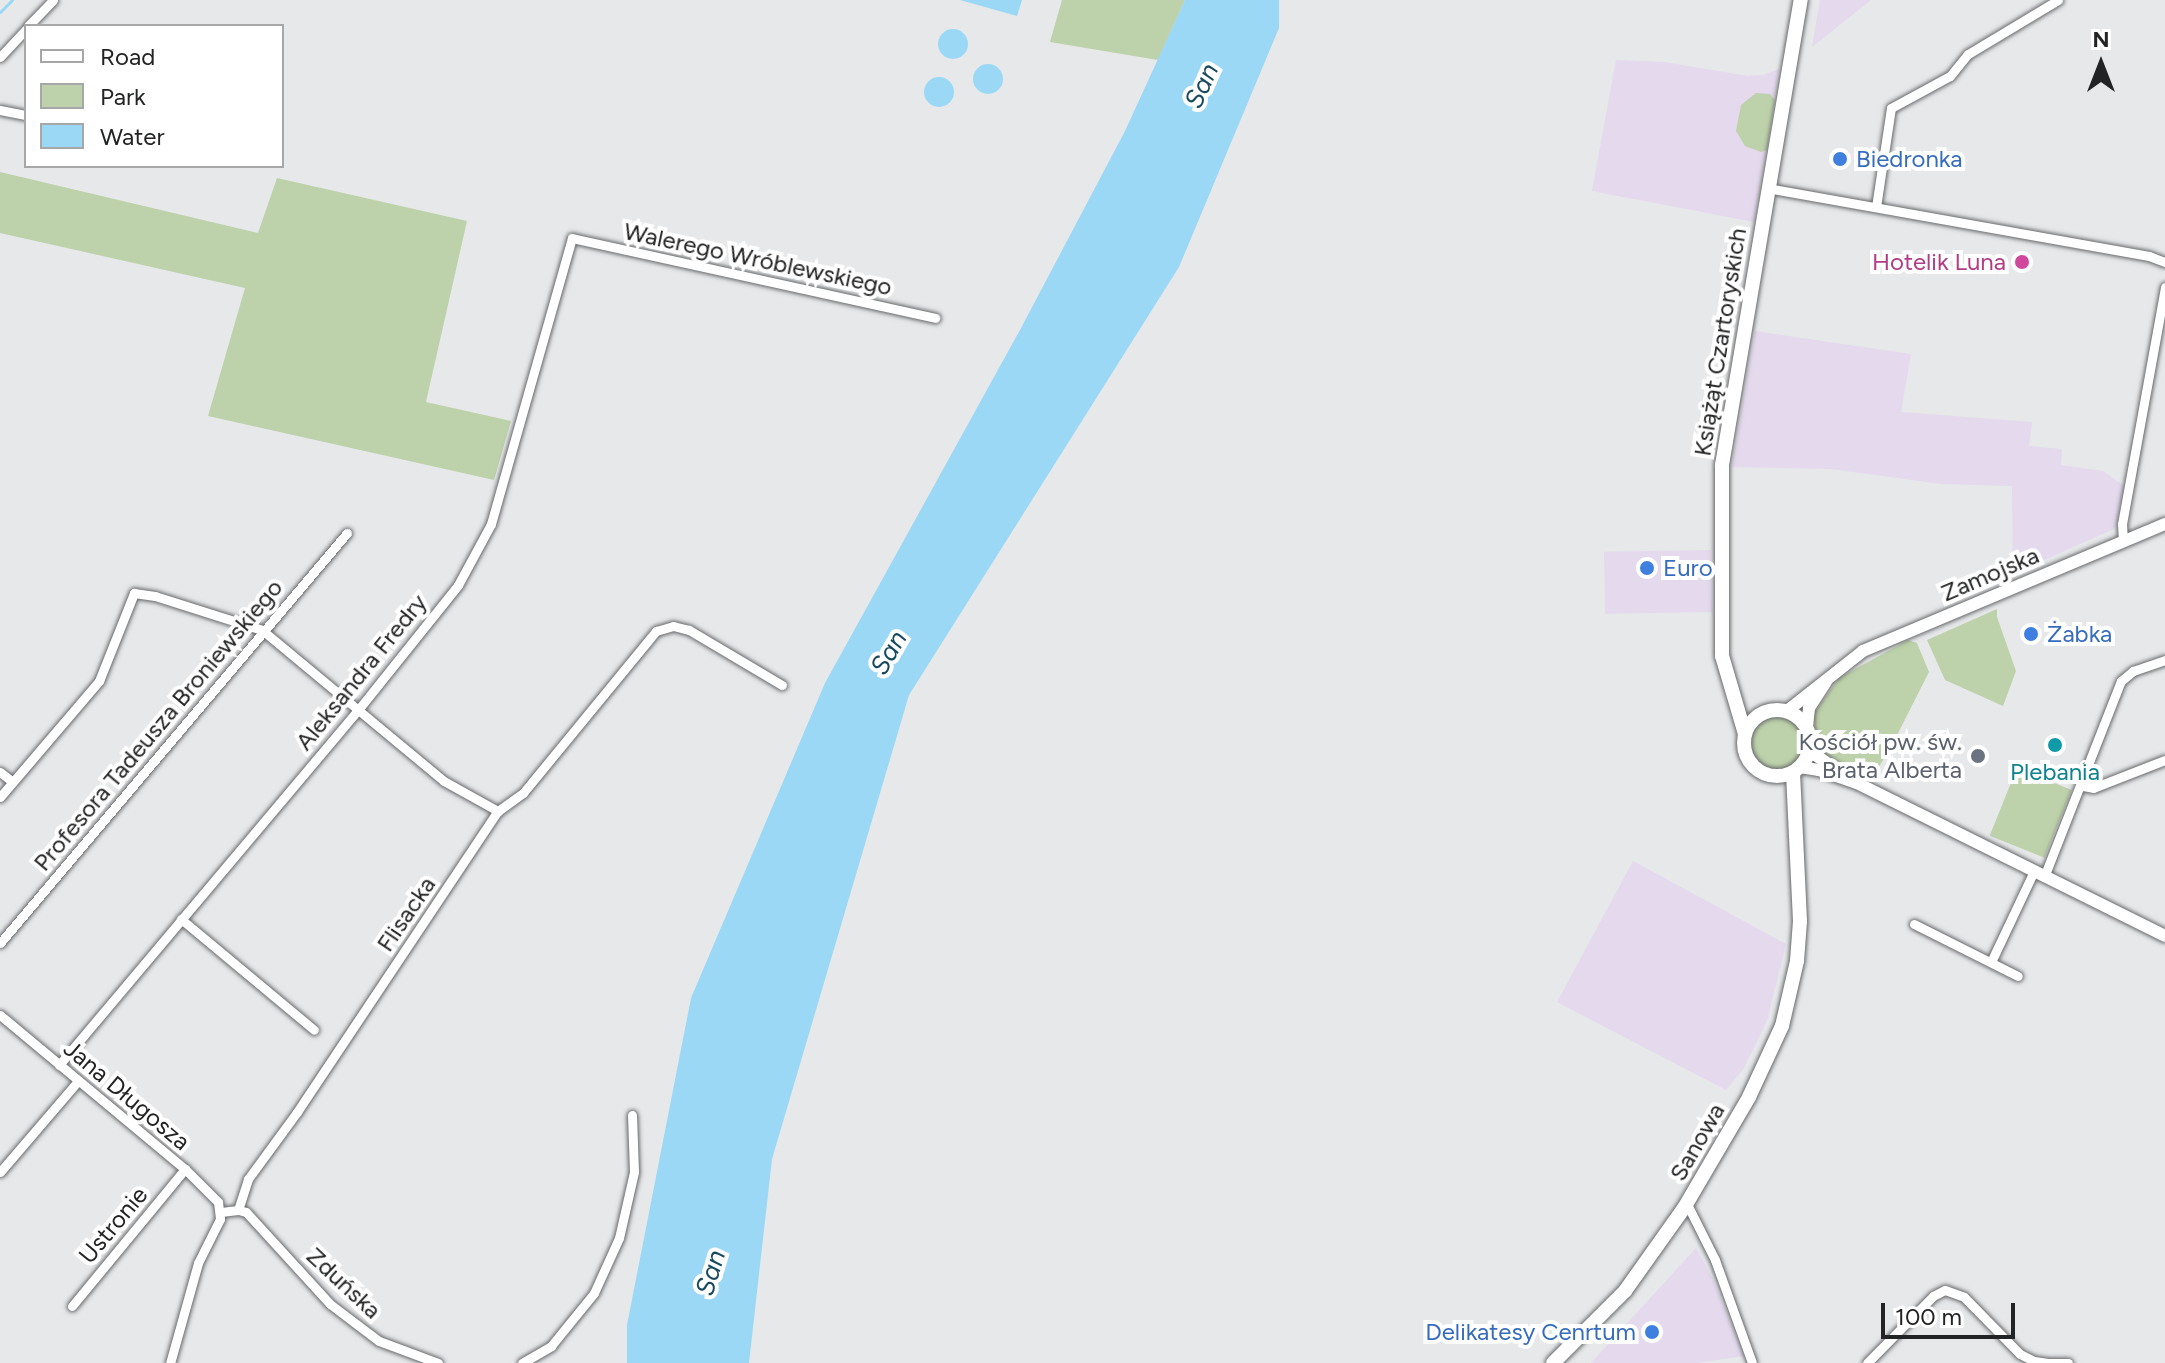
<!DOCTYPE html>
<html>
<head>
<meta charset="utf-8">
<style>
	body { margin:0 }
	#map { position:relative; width:2165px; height:1363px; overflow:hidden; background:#e6e8ea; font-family:Figtree,sans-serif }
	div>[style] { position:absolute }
	.commercial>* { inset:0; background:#e4d9ed; transform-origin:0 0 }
	.green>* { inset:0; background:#bdd2aa; transform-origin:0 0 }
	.round { border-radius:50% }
	.water>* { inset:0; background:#9bd8f6 }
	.stream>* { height:3px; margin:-1.5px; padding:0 1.5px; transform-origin:1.5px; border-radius:1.5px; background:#9bd8f6 }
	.roads { filter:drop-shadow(0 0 2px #68696b) drop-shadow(0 0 2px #68696b) }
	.minor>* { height:9px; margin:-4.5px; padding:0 4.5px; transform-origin:4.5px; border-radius:4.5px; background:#fff }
	.tertiary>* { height:12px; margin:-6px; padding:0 6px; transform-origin:6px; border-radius:6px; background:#fff }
	.secondary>* { height:14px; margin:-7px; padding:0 7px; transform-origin:7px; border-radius:7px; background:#fff }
	.secondary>.ring { margin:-7px; padding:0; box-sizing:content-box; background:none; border:14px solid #fff; border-radius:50% }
	.dots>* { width:22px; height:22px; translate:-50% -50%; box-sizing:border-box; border:4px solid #fff; border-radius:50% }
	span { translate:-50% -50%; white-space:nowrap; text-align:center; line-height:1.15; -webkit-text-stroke:8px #fff; paint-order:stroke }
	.shop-label { font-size:24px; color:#366cbe }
	.left { translate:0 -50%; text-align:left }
	.right { translate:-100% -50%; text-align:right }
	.street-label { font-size:24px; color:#222324 }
	.hotel-label { font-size:24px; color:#b23c85 }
	.worship-label { font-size:24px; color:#5b616d }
	.culture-label { font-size:24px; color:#0d838f }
	.water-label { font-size:26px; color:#184a5f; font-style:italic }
	.legend { position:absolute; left:24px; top:24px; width:260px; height:144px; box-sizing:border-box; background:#fff; border:2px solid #a7a7a7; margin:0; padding:10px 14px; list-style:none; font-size:24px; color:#222324 }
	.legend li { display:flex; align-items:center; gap:16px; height:40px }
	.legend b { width:40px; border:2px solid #a7a7a7 }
	.north { position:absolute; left:2061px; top:24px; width:80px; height:80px; -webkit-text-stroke:6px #fff; paint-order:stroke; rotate:0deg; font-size:22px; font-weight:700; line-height:32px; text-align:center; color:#222324 }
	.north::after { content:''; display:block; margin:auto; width:28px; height:36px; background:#222324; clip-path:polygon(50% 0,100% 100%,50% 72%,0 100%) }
	.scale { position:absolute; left:1881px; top:1303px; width:134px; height:36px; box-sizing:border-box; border:4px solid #222324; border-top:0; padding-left:10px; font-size:24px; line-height:28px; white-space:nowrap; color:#222324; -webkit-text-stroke:6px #fff; paint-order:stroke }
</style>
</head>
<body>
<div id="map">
	<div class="commercial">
		<div style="clip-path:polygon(1820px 0,1871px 0,1812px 47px)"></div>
		<div style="clip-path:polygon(1616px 60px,1664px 62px,1748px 76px,1763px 75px,1779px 69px,1754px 222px,1592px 191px)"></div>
		<div style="clip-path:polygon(1755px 331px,1911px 354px,1901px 412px,2032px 422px,2029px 446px,2062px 449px,2061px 465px,2103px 471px,2124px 486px,2116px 528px,2013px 574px,2012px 486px,1941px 484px,1831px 469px,1732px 467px)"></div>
		<div style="left:1711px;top:550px;width:62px;height:107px;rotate:89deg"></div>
		<div style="clip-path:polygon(1633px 861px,1786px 944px,1767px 1021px,1744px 1068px,1726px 1090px,1557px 1002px)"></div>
		<div style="clip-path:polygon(1696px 1248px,1714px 1281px,1744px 1356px,1697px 1363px,1591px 1363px)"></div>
	</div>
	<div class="green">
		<div style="clip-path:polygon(1062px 0,1185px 0,1158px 60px,1050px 42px)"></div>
		<div style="clip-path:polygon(1756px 93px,1770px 94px,1775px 100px,1767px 150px,1761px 152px,1745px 146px,1736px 131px,1741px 105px)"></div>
		<div style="clip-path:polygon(0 172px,258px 233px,277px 178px,467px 221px,426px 402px,511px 421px,494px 480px,208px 416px,245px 288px,0 233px)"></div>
		<div style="clip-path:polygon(1997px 609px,1997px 617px,2016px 671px,2003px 706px,1945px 680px,1927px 640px)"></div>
		<div style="clip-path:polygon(1908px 640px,1917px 643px,1929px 672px,1892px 745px,1874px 736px,1891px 747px,1877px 770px,1880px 773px,1875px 782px,1820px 751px,1813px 715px,1839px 678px)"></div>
		<div class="round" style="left:1750px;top:717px;width:54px;height:54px"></div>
		<div style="left:2017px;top:768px;width:59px;height:73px;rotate:22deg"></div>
	</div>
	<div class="water">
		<div style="clip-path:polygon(960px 0,1022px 0,1017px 16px)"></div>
		<div style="clip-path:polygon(1185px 0,1279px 0,1279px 28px,1179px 267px,909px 695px,772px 1159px,749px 1363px,627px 1363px,627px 1325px,691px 998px,825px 683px,1020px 330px,1125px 131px)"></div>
		<div class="round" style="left:938px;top:29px;width:30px;height:30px"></div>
		<div class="round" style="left:973px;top:64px;width:30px;height:30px"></div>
		<div class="round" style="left:924px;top:77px;width:30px;height:30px"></div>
	</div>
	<div class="stream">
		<div style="left:0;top:12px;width:17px;rotate:-45deg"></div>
	</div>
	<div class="roads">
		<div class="minor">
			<div style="left:28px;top:26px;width:36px;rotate:-46deg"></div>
			<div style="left:0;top:57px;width:38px;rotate:-47deg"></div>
			<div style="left:0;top:110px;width:26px;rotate:11deg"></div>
			<div style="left:1767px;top:188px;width:388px;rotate:10.1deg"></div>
			<div style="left:2149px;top:256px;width:17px;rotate:21deg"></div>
			<div style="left:1876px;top:207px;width:100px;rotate:-81.4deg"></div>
			<div style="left:1891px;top:108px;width:67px;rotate:-28.5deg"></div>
			<div style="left:1950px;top:76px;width:28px;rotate:-51deg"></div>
			<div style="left:1968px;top:54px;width:105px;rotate:-31deg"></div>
			<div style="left:2123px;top:542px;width:18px;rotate:-93deg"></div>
			<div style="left:2122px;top:524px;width:241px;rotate:-79.7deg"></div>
			<div style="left:0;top:772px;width:16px;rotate:38deg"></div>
			<div style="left:2083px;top:786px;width:10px;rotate:11deg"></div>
			<div style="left:2093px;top:788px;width:77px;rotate:-21.3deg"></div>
			<div style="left:0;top:797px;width:153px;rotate:-49.5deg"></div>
			<div style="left:99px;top:681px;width:95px;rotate:-68.3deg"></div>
			<div style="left:134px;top:593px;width:21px;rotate:8deg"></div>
			<div style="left:155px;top:596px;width:112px;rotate:17.6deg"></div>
			<div style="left:262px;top:630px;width:236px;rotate:39.7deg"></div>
			<div style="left:444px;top:781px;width:62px;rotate:29.1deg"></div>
			<div style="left:2044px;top:877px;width:211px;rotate:-68.6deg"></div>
			<div style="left:2121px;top:681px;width:16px;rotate:-40deg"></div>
			<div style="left:2133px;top:671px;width:34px;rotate:-19deg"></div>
			<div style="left:181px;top:919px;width:173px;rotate:39.8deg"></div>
			<div style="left:1914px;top:924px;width:116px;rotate:26.6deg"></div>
			<div style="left:0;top:943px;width:537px;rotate:-49.76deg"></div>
			<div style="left:1991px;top:962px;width:101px;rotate:-64.7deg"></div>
			<div style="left:0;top:1015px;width:241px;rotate:39.8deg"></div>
			<div style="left:185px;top:1169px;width:47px;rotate:45deg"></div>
			<div style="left:218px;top:1202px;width:17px;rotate:83deg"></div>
			<div style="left:220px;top:1219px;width:49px;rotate:116.6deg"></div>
			<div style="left:198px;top:1263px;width:104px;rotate:105.6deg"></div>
			<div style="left:59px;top:1065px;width:464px;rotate:-49.9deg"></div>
			<div style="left:358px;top:710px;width:160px;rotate:-51.3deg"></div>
			<div style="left:458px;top:585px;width:69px;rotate:-61.6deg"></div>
			<div style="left:491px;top:524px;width:297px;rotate:-74.2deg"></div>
			<div style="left:572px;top:238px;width:372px;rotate:12.4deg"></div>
			<div style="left:0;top:1172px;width:120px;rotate:-49.4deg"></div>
			<div style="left:1687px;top:1204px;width:63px;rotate:63.4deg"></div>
			<div style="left:1715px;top:1260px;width:109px;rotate:70.2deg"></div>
			<div style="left:238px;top:1210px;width:8px;rotate:14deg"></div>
			<div style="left:246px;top:1212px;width:125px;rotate:47.6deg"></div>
			<div style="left:330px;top:1304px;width:61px;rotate:37.1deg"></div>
			<div style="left:379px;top:1341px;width:63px;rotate:20.4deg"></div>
			<div style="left:221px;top:1212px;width:17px;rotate:-7deg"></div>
			<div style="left:238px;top:1210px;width:33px;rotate:-72deg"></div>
			<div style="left:248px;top:1179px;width:83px;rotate:-53.8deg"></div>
			<div style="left:297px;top:1112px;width:362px;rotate:-56.3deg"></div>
			<div style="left:498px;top:811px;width:31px;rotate:-36deg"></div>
			<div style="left:523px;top:793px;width:210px;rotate:-50.6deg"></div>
			<div style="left:656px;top:631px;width:18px;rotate:-16deg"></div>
			<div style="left:673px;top:626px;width:16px;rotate:14deg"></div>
			<div style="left:689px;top:630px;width:108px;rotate:30.6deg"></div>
			<div style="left:72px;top:1306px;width:178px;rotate:-50.5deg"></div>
			<div style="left:522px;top:1363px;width:34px;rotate:-30deg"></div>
			<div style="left:551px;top:1346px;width:68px;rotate:-50.9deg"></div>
			<div style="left:594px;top:1293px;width:60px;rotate:-65.6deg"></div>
			<div style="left:619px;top:1238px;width:68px;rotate:-77.2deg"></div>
			<div style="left:634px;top:1172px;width:57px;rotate:-92deg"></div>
			<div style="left:1867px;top:1363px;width:94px;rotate:-45.4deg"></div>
			<div style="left:1933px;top:1296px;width:13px;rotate:-27deg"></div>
			<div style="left:1945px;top:1290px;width:20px;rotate:20deg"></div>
			<div style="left:1964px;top:1297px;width:80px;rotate:45.5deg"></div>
			<div style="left:2020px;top:1354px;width:16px;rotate:27deg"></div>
			<div style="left:2034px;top:1361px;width:14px;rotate:8deg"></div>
			<div style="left:2050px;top:1363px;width:18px"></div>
		</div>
		<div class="tertiary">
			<div style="left:1787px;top:711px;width:97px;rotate:-38.3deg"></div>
			<div style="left:1863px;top:651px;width:328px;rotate:-22.8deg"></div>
			<div style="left:1807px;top:727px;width:19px;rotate:-84deg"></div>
			<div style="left:1809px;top:708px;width:31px;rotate:-57deg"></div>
			<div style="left:1810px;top:746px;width:9px;rotate:63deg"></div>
			<div style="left:1814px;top:754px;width:33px;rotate:35deg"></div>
			<div style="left:1800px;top:767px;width:19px;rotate:9deg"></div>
			<div style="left:1819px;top:770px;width:40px;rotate:18.9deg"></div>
			<div style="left:1857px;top:783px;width:344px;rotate:26.4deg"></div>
		</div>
		<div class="secondary">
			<div class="ring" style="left:1744px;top:710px;width:52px;height:52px"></div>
			<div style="left:1745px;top:734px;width:81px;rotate:-106.4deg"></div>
			<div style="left:1722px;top:656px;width:191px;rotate:-90deg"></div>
			<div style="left:1722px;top:465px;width:472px;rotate:-80.4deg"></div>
			<div style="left:1553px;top:1363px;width:102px;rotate:-45deg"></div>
			<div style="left:1625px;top:1291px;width:102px;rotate:-54.6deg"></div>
			<div style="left:1684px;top:1208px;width:129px;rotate:-59.6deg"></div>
			<div style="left:1749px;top:1097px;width:78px;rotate:-65.1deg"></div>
			<div style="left:1782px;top:1026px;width:67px;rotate:-77deg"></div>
			<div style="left:1797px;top:961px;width:40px;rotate:-85.7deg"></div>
			<div style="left:1800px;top:921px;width:148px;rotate:-92.7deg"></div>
		</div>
	</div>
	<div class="dots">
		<div style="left:1840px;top:159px;background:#3f7fe0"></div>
		<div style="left:2022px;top:262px;background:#d1479c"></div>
		<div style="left:1647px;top:568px;background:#3f7fe0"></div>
		<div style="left:2031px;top:634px;background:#3f7fe0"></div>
		<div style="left:2055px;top:745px;background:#0f9aa8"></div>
		<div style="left:1978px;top:756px;background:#6b7280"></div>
		<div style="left:1652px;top:1332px;background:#3f7fe0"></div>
	</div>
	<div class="shop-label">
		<span class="left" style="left:1856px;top:159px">Biedronka</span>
		<span class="left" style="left:1663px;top:568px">Euro</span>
		<span class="left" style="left:2047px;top:634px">Żabka</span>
		<span class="right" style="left:1636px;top:1332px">Delikatesy Cenrtum</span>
	</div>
	<div class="street-label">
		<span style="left:758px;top:259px;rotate:12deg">Walerego Wróblewskiego</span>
		<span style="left:1720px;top:342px;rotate:-81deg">Książąt Czartoryskich</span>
		<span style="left:1990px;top:574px;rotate:-23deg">Zamojska</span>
		<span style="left:361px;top:672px;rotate:-51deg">Aleksandra Fredry</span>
		<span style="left:158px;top:725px;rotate:-50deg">Profesora Tadeusza Broniewskiego</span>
		<span style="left:406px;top:914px;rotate:-56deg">Flisacka</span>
		<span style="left:127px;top:1095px;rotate:40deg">Jana Długosza</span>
		<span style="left:1697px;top:1142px;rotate:-60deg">Sanowa</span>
		<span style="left:113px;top:1225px;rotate:-50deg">Ustronie</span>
		<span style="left:344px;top:1283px;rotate:43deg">Zduńska</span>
	</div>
	<div class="hotel-label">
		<span class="right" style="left:2006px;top:262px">Hotelik Luna</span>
	</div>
	<div class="worship-label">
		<span class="right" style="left:1962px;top:756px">Kościół pw. św.<br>Brata Alberta</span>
	</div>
	<div class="culture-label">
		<span style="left:2055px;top:772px">Plebania</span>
	</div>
	<div class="water-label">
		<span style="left:1202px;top:86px;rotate:-65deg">San</span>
		<span style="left:889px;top:653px;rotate:-60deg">San</span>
		<span style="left:711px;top:1273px;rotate:-73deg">San</span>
	</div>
	<ul class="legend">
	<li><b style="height:10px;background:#fff"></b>Road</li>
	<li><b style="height:22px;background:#bdd2aa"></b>Park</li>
	<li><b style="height:22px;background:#9bd8f6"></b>Water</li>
	</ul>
	<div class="north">N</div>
	<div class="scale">100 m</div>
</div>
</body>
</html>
